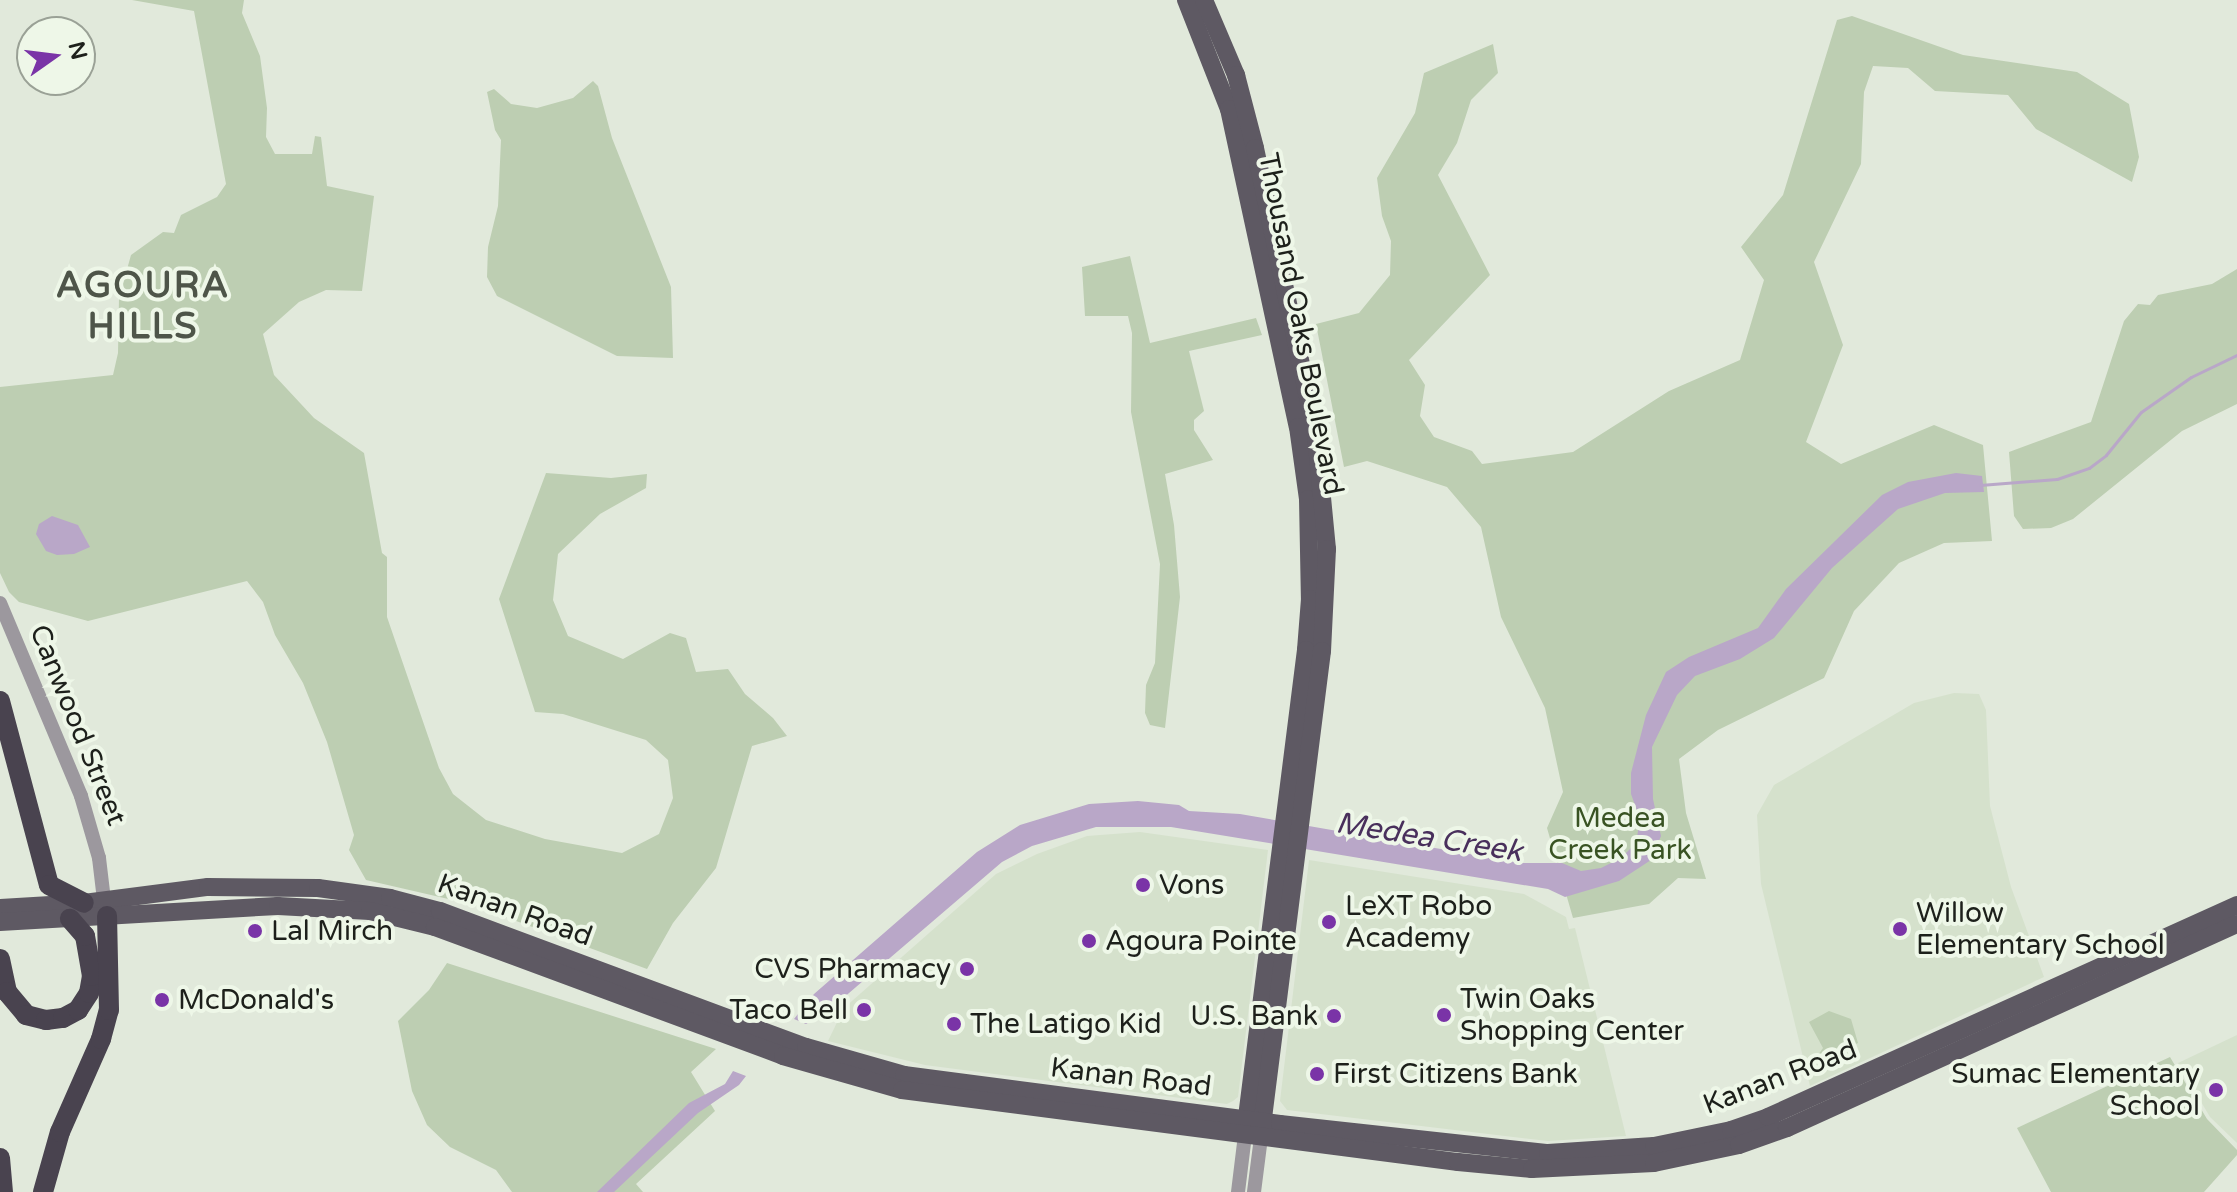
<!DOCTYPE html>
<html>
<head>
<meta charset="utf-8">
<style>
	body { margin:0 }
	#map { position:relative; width:2237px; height:1192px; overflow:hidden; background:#e1e9db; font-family:"Varela Round",sans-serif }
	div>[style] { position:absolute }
	.built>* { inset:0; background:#d5e1cc }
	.green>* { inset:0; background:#bdceb2 }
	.water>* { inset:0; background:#b9a7c8 }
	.stream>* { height:3px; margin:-1.5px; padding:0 1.5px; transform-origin:1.5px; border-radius:1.5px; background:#b9a7c8 }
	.minor>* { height:14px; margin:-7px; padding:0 7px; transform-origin:7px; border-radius:7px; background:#9c989e }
	.major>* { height:18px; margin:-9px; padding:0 9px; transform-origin:9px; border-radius:9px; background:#5e5963 }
	.highway>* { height:20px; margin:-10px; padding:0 10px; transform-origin:10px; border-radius:10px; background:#49434f }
	.dots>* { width:22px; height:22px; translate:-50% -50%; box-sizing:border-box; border:4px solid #eef7e8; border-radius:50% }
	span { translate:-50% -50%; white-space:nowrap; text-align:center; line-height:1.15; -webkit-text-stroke:8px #eef7e8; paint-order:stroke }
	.street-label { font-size:28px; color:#1d201b }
	.park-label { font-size:28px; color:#395323 }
	.poi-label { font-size:28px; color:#1d201b }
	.left { translate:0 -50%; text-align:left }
	.right { translate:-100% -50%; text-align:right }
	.water-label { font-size:30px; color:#49305c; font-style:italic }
	.district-label { font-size:36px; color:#4e5549; font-weight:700; letter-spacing:2px }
	.north { position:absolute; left:16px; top:16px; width:80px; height:80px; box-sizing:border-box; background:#eef7e8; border:2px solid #9aa196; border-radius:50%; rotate:76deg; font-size:22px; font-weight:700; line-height:32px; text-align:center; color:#1d201b }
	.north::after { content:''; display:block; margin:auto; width:28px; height:36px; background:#7a34a7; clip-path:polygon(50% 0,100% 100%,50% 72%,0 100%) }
</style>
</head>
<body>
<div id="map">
	<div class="built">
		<div style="clip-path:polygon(1954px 693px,1979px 694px,1986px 710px,1990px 806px,2011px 887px,2044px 977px,1810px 1086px,1761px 884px,1757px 815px,1774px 785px,1914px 703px)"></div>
		<div style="clip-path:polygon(1140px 832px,1268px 850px,1238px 1097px,1233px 1101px,1227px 1104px,925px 1065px,828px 1041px,844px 1008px,996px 874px,1037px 854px,1087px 836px)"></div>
		<div style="clip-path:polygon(1309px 860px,1524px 894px,1566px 917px,1569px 929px,1575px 928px,1626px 1136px,1548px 1141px,1287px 1110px,1280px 1101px)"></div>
		<div style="clip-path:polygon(2237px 1035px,2237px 1143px,2210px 1117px,2178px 1063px)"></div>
	</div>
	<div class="green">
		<div style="clip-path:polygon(132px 0,244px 0,242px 13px,260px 56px,267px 108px,266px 137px,275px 154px,312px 154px,315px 136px,321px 137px,327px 186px,374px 196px,362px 291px,326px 290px,299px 302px,263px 334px,274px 375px,314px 418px,364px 453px,382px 553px,387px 557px,387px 617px,439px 768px,453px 794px,486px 820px,545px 839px,622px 853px,659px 834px,673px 798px,668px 760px,646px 740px,563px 714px,535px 712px,499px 599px,546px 473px,611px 478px,647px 474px,646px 488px,600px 514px,558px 554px,553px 600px,568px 636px,623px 659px,670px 633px,686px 638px,696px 672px,728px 669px,745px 694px,773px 718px,787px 736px,752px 746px,716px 868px,673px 923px,647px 969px,470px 904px,366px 880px,349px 850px,354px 835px,327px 742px,303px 683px,275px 635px,263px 602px,247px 581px,88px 621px,19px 602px,9px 592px,0 573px,0 387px,113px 375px,118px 353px,119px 298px,131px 255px,163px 232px,174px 233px,181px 215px,217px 197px,226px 184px,194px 11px)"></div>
		<div style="clip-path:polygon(1852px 16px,1963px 55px,2077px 72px,2129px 104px,2139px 157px,2132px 182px,2036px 129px,2008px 95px,1935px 91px,1908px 68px,1873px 66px,1864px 92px,1861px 164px,1814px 262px,1843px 345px,1806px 442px,1841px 464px,1934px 425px,1983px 445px,1992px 541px,1944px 543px,1899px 563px,1854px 611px,1824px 678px,1718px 730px,1679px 759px,1686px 813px,1706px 879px,1678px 878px,1649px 904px,1573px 918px,1547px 828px,1563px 792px,1545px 708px,1501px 617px,1481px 527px,1447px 487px,1367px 461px,1344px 467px,1316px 324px,1359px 313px,1390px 275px,1391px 241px,1382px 216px,1377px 178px,1415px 113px,1424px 73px,1493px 44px,1498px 73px,1471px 100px,1457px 143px,1438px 175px,1490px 275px,1409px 360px,1425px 385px,1420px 416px,1434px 437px,1472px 451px,1482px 464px,1573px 452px,1669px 391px,1740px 360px,1764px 280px,1741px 247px,1783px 195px,1837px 20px)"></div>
		<div style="clip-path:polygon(593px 81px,598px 86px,612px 138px,671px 287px,673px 358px,617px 356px,497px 296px,487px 277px,488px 247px,498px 206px,501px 140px,495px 130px,487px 92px,494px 89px,511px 104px,537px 108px,573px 98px)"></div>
		<div style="clip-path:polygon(1130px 256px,1150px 343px,1256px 318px,1262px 335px,1189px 351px,1204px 411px,1194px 420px,1194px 430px,1213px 460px,1165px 474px,1174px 525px,1180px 597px,1165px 728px,1150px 725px,1145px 713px,1146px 685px,1155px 663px,1160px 564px,1131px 412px,1132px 333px,1128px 316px,1085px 316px,1082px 267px)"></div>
		<div style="clip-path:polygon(2237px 269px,2237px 404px,2182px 431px,2073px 519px,2051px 528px,2023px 529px,2014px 516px,2009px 452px,2091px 422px,2124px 321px,2138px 304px,2150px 305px,2158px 295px,2212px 284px)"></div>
		<div style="clip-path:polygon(447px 963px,716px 1049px,691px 1072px,715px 1111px,636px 1184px,643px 1192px,512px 1192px,496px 1170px,450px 1147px,427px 1125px,412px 1091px,398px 1021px,429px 990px)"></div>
		<div style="clip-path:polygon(1829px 1011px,1851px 1019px,1858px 1043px,1830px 1055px,1828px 1061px,1820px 1059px,1818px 1055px,1823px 1048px,1809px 1022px)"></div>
		<div style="clip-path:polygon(2170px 1057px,2207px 1119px,2237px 1150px,2237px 1155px,2204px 1192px,2051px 1192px,2017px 1128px)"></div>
	</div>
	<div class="water">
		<div style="clip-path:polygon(1956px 473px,1982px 476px,1984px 492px,1945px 493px,1898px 509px,1832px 568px,1774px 638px,1740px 659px,1695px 676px,1677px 695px,1652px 747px,1653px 799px,1661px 836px,1651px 860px,1619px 881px,1565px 897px,1548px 889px,1171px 827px,1096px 827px,1032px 846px,1002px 862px,828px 1011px,806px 1024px,794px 1019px,814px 994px,977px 852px,1020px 825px,1089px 804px,1138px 801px,1179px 805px,1189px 811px,1240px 814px,1521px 863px,1562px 863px,1581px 871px,1601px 868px,1621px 858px,1636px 843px,1640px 819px,1631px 794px,1631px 773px,1646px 715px,1666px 672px,1689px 657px,1758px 628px,1786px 589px,1882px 495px,1908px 482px)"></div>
		<div style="clip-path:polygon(52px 516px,78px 525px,90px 547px,74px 554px,57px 555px,46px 551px,36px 534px,39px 524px)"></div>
		<div style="clip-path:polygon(733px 1071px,746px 1076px,739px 1085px,698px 1113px,614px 1192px,597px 1192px,689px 1103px,725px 1084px)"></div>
	</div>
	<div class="stream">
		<div style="left:1980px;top:485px;width:77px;rotate:-4.5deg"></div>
		<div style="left:2057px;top:479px;width:34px;rotate:-19deg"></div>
		<div style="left:2089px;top:468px;width:21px;rotate:-37deg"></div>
		<div style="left:2106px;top:455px;width:55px;rotate:-50.9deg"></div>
		<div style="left:2141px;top:412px;width:61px;rotate:-35deg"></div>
		<div style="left:2191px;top:377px;width:51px;rotate:-25.6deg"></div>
	</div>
	<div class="minor">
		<div style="left:0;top:603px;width:209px;rotate:67.2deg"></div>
		<div style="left:81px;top:796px;width:65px;rotate:73.8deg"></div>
		<div style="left:99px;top:858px;width:42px;rotate:83.2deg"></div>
		<div style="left:1238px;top:1192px;width:57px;rotate:-83deg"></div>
		<div style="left:1254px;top:1192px;width:55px;rotate:-82.7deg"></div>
	</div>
	<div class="major">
		<div style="left:1186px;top:0;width:117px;rotate:68.5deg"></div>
		<div style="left:1229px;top:109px;width:325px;rotate:77.8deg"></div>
		<div style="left:1298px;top:427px;width:73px;rotate:82.1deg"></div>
		<div style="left:1308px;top:499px;width:100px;rotate:88.9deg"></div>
		<div style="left:1310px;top:599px;width:51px;rotate:94.5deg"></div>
		<div style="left:1306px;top:650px;width:486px;rotate:97.2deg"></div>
		<div style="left:1204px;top:0;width:82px;rotate:66.9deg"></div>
		<div style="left:1236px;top:75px;width:75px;rotate:75.4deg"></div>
		<div style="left:1255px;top:148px;width:293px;rotate:78deg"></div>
		<div style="left:1316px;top:435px;width:115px;rotate:84.5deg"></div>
		<div style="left:1327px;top:549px;width:102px;rotate:92.8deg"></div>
		<div style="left:1322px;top:651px;width:487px;rotate:97.2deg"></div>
		<div style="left:0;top:908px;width:84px;rotate:-3.4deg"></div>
		<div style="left:84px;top:903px;width:125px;rotate:-7.4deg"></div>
		<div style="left:208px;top:887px;width:110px;rotate:0.5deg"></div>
		<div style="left:318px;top:888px;width:73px;rotate:7.9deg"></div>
		<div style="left:390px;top:898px;width:52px;rotate:14.6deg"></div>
		<div style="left:440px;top:911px;width:390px;rotate:20.4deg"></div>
		<div style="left:806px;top:1047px;width:102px;rotate:15.9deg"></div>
		<div style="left:904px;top:1075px;width:379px;rotate:7.4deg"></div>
		<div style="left:1280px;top:1124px;width:270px;rotate:6.2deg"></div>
		<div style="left:1548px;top:1153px;width:106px;rotate:-3.8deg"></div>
		<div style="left:1654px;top:1146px;width:79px;rotate:-11.7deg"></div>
		<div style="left:1731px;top:1130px;width:39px;rotate:-19deg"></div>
		<div style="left:1768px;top:1117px;width:515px;rotate:-24.32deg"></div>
		<div style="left:0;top:922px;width:278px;rotate:-3.3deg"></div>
		<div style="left:278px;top:906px;width:92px;rotate:3.1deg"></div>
		<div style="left:370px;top:911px;width:67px;rotate:13.8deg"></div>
		<div style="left:435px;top:927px;width:371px;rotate:20.3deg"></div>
		<div style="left:783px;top:1056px;width:124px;rotate:15.9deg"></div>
		<div style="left:902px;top:1090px;width:561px;rotate:7.38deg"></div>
		<div style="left:1458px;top:1162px;width:74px;rotate:5.4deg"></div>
		<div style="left:1532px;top:1169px;width:122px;rotate:-2.8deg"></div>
		<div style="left:1654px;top:1163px;width:87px;rotate:-12deg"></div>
		<div style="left:1739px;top:1145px;width:51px;rotate:-19.5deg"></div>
		<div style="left:1787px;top:1128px;width:494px;rotate:-24.4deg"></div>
	</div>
	<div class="highway">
		<div style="left:0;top:701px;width:190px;rotate:75.1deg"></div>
		<div style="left:49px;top:885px;width:39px;rotate:27deg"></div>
		<div style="left:0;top:959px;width:34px;rotate:78deg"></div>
		<div style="left:7px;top:992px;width:30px;rotate:50deg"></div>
		<div style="left:26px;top:1015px;width:21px;rotate:14deg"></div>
		<div style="left:46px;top:1020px;width:17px;rotate:-7deg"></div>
		<div style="left:63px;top:1018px;width:17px;rotate:-28deg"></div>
		<div style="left:78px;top:1010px;width:20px;rotate:-57deg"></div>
		<div style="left:89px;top:993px;width:17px;rotate:-80deg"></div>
		<div style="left:92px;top:976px;width:41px;rotate:-99.9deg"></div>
		<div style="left:85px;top:936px;width:23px;rotate:-131deg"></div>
		<div style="left:0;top:1158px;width:34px;rotate:85deg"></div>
		<div style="left:43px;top:1192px;width:62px;rotate:-74.2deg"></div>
		<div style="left:60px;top:1132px;width:102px;rotate:-66.2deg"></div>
		<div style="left:101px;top:1039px;width:30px;rotate:-75deg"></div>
		<div style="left:109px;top:1010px;width:94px;rotate:-91.2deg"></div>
	</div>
	<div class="dots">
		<div style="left:1143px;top:885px;background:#7a34a7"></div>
		<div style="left:1329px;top:922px;background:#7a34a7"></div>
		<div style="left:1900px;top:929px;background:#7a34a7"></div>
		<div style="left:255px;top:931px;background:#7a34a7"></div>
		<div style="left:1089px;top:941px;background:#7a34a7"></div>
		<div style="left:967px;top:969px;background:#7a34a7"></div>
		<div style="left:162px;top:1000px;background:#7a34a7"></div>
		<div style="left:864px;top:1010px;background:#7a34a7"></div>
		<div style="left:1444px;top:1015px;background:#7a34a7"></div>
		<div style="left:1334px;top:1016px;background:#7a34a7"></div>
		<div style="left:954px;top:1024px;background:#7a34a7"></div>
		<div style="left:1317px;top:1074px;background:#7a34a7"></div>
		<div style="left:2216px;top:1090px;background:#7a34a7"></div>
	</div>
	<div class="street-label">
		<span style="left:1301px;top:324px;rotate:79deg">Thousand Oaks Boulevard</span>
		<span style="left:78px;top:725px;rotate:68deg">Canwood Street</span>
		<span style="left:515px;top:910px;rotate:20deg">Kanan Road</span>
		<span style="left:1131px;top:1077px;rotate:7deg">Kanan Road</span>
		<span style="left:1780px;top:1077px;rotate:-21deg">Kanan Road</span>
	</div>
	<div class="park-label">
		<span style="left:1620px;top:834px">Medea<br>Creek Park</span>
	</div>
	<div class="poi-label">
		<span class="left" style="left:1159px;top:885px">Vons</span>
		<span class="left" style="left:1345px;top:922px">LeXT Robo<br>Academy</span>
		<span class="left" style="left:1916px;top:929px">Willow<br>Elementary School</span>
		<span class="left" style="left:271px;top:931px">Lal Mirch</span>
		<span class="left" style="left:1105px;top:941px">Agoura Pointe</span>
		<span class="right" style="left:951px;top:969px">CVS Pharmacy</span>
		<span class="left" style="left:1460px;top:1015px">Twin Oaks<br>Shopping Center</span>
		<span class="left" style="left:178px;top:1000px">McDonald's</span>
		<span class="right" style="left:848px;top:1010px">Taco Bell</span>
		<span class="right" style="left:1318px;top:1016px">U.S. Bank</span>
		<span class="left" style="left:970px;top:1024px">The Latigo Kid</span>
		<span class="left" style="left:1333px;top:1074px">First Citizens Bank</span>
		<span class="right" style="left:2200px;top:1090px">Sumac Elementary<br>School</span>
	</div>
	<div class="water-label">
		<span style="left:1429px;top:838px;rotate:9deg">Medea Creek</span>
	</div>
	<div class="district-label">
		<span style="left:143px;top:306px">AGOURA<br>HILLS</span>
	</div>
	<div class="north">N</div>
</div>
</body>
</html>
